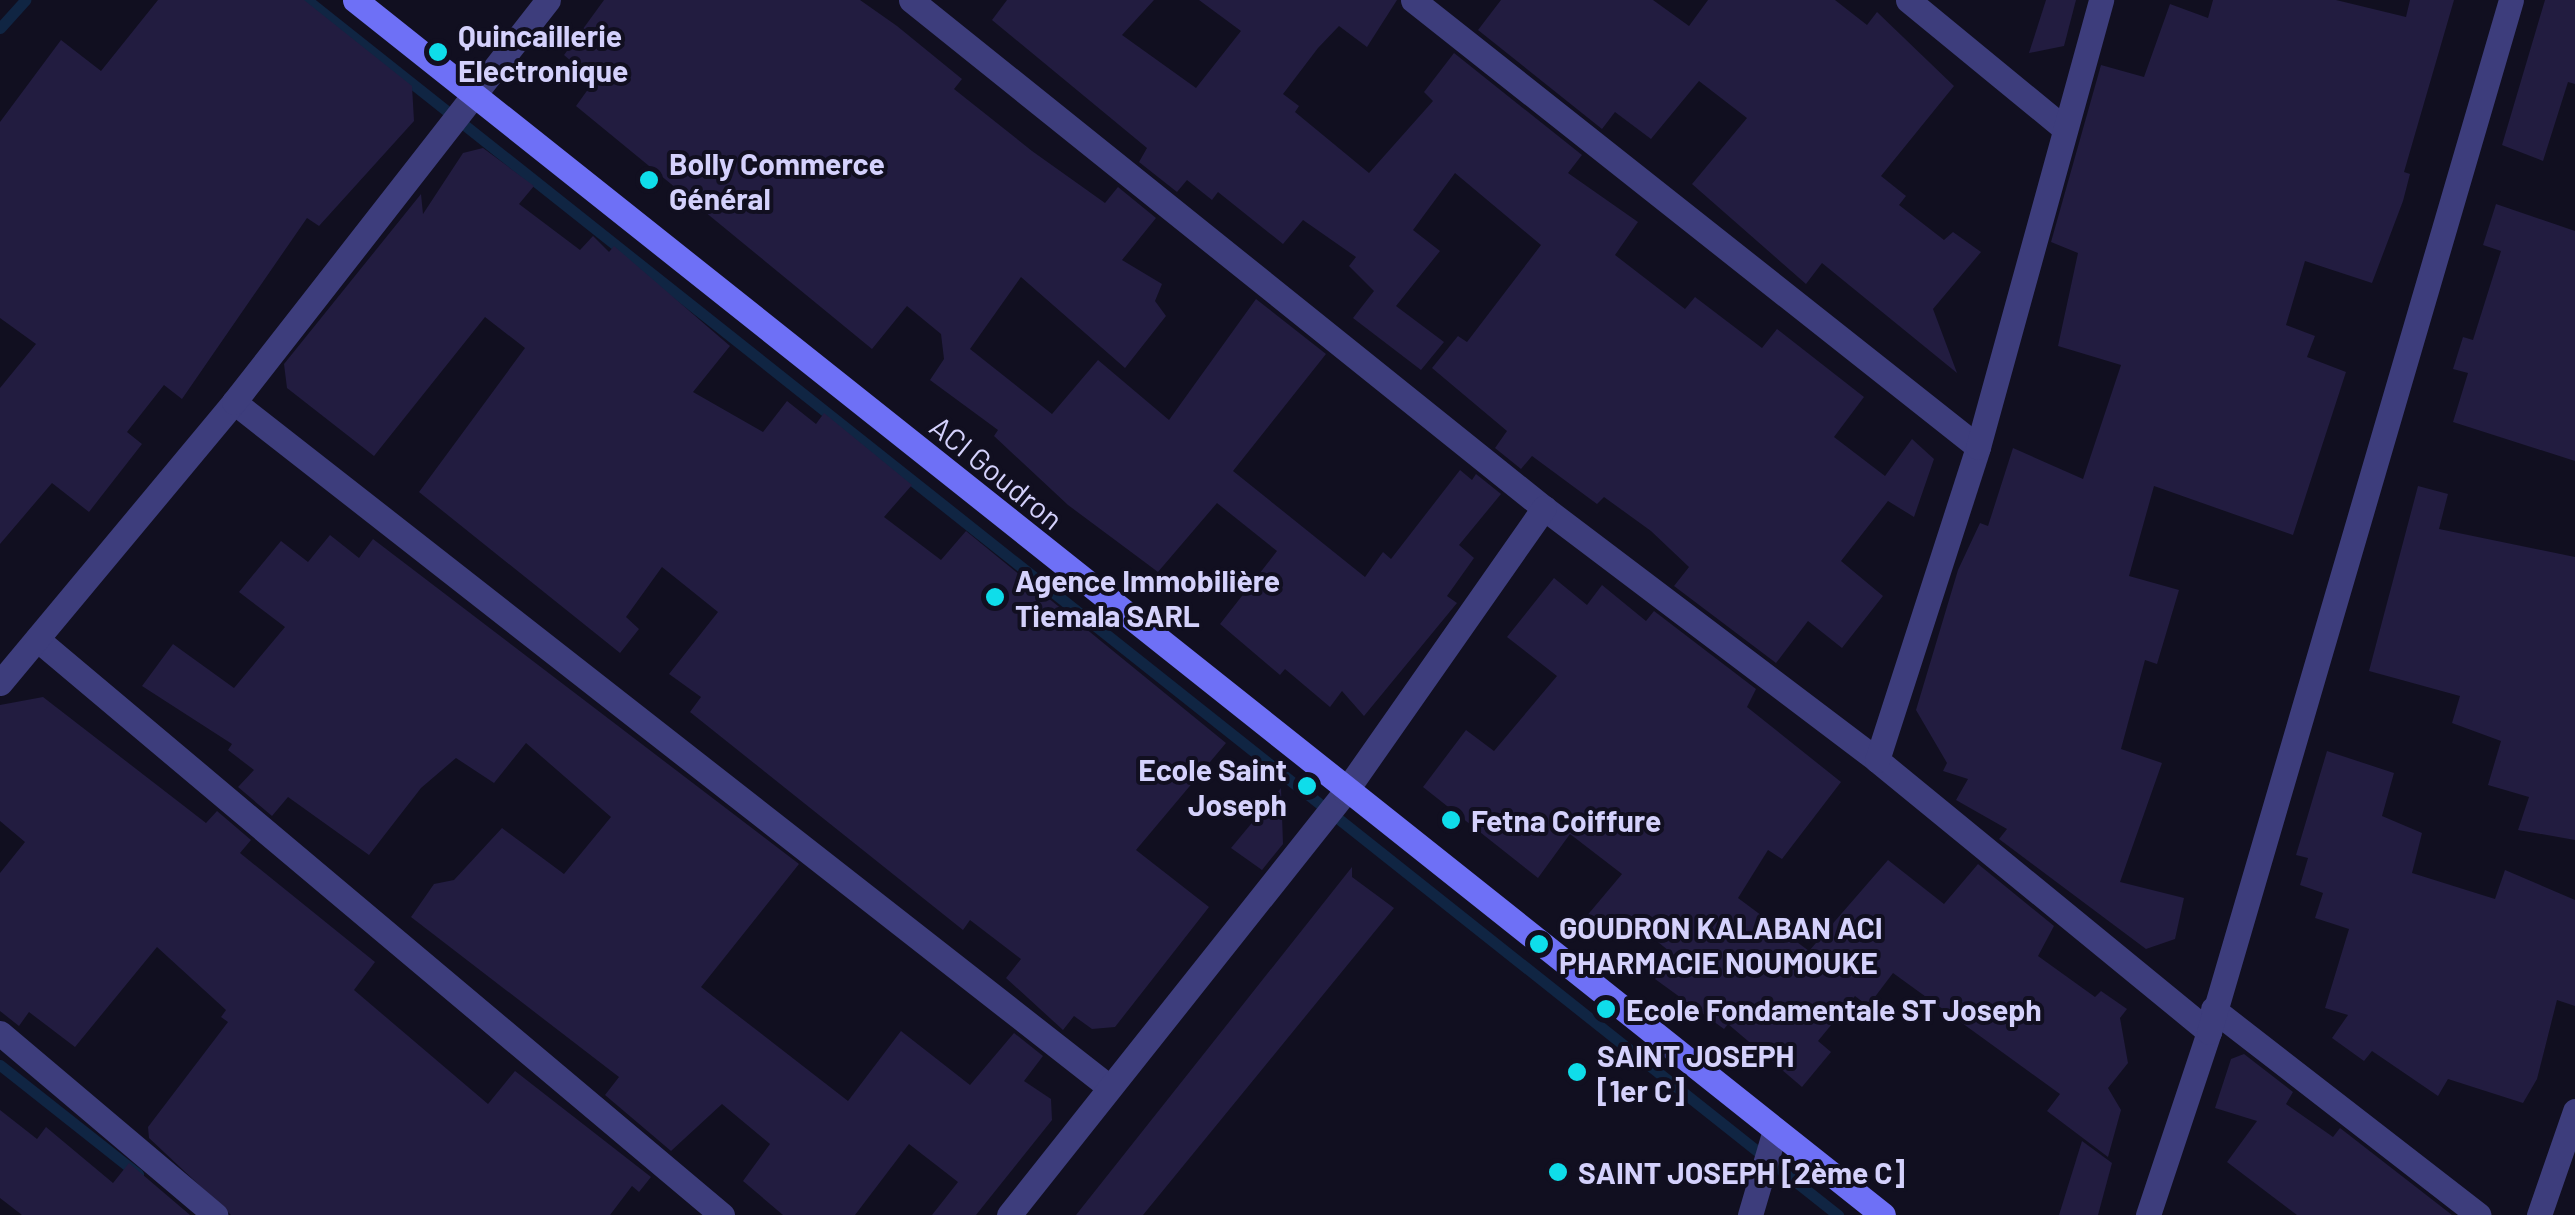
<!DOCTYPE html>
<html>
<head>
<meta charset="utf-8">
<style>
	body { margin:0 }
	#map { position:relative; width:2575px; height:1215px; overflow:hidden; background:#110f20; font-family:Barlow,sans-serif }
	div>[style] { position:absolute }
	.stream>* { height:11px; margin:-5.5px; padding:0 5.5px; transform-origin:5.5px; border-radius:5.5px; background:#102543 }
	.building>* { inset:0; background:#221c40 }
	.street>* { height:25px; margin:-12.5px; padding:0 12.5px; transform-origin:12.5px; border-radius:12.5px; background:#3d3d7c }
	.secondary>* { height:25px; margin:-12.5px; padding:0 12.5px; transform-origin:12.5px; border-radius:12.5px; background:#6e70f6 }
	.dots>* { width:28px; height:28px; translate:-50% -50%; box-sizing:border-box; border:5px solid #110f20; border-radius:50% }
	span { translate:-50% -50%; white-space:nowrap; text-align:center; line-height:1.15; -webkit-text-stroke:8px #110f20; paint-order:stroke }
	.poi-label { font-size:30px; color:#d4d1fc; font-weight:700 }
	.left { translate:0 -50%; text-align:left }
	.right { translate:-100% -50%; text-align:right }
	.street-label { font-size:30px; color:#d4d1fc }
</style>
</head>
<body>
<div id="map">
	<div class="stream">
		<div style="left:307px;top:0;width:1955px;rotate:38.44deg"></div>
		<div style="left:0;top:28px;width:38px;rotate:-48deg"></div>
		<div style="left:0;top:1065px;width:176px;rotate:38.3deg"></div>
	</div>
	<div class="building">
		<div style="clip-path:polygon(158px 0,304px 0,412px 86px,414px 121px,319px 226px,307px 218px,182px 399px,164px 385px,127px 432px,142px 444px,89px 512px,52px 483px,0 544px,0 388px,36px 344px,0 318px,0 122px,61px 40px,101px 71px)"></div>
		<div style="clip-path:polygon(604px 0,860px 0,897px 26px,962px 79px,954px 89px,1032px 151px,1105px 203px,1118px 187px,1156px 218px,1122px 260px,1162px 284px,1155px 301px,1166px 316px,1125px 368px,1021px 277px,970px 349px,1052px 414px,1098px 360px,1169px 420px,1256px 299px,1326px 354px,1233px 471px,1365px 577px,1383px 552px,1391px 559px,1460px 470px,1472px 480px,1476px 474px,1501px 494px,1459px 545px,1474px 558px,1447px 596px,1457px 603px,1364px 716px,1342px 691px,1330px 707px,1285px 669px,1280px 675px,1220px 624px,1277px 551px,1217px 503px,1158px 572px,1068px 505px,994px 436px,998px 430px,930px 380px,944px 359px,941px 334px,907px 306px,872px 349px,576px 106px,594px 81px,564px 55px)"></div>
		<div style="clip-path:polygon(1007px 0,1154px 0,1122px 35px,1196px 88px,1241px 31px,1199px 0,1397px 0,1367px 47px,1339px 26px,1318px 48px,1283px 94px,1299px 106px,1295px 112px,1369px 173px,1433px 101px,1424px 92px,1454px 53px,1582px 155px,1568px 173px,1638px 222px,1615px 255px,1685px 309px,1695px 297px,1762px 348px,1777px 329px,1864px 397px,1834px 437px,1885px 476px,1912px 439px,1934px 459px,1914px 517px,1888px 501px,1841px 561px,1883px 596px,1842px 648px,1808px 621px,1776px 663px,1674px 586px,1689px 567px,1651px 531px,1604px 497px,1597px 504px,1532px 456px,1521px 469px,1495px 448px,1507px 431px,1432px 368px,1458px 336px,1467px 342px,1541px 245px,1455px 173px,1413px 230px,1440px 251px,1396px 306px,1444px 342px,1421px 370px,1353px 318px,1374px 291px,1349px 266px,1356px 257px,1303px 220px,1283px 244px,1218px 192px,1212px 200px,1187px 180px,1177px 192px,1139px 162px,1147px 148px,992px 20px)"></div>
		<div style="clip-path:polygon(1501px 0,1653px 0,1689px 26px,1708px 0,1835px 0,1867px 25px,1877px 12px,1954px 86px,1881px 176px,1906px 196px,1899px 205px,1944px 240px,1953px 232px,1981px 252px,1933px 309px,1957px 373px,1822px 263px,1806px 284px,1692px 184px,1747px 118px,1699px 81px,1651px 139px,1615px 112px,1602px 129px,1478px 30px)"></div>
		<div style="clip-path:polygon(2046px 0,2076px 0,2064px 46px,2029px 53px)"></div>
		<div style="clip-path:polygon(2213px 0,2336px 0,2406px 17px,2410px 0,2454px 0,2404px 172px,2410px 174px,2403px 201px,2372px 283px,2305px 261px,2286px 325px,2315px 336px,2307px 357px,2346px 372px,2293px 535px,2154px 486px,2129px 576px,2179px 590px,2157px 664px,2145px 660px,2121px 749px,2162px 763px,2120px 882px,2184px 898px,2175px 939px,2146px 949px,1999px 839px,2007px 829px,1956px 800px,1968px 779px,1943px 771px,1947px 763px,1916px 710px,1958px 570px,1980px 523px,1988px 526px,2013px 448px,2083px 479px,2121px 365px,2058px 346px,2078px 253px,2051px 242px,2101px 65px,2144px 77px,2170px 4px,2208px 18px)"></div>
		<div style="clip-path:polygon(2545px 0,2575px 0,2575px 84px,2568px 82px,2543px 161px,2502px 145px)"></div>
		<div style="clip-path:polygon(483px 148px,534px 186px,519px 204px,580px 250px,593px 236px,609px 252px,614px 246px,730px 346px,693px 392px,763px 432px,787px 401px,816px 424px,824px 413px,912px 485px,884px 517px,941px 560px,966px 531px,1226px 743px,1136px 850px,1209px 907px,1115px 1027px,1092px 1029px,1074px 1016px,1063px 1030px,1006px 978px,1021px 959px,970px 920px,963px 930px,690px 712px,701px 697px,669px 674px,718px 612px,662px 567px,626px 617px,639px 629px,620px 653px,419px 492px,525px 348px,485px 317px,374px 456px,287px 388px,284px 364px,421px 194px,423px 214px,463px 153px)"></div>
		<div style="clip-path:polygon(2496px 204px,2575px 231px,2575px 461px,2453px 422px,2468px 373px,2453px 369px,2463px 337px,2473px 340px,2501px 251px,2483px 245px)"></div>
		<div style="clip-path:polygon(2418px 486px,2448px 494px,2439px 529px,2575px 557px,2575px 840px,2518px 830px,2529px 797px,2488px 785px,2501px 741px,2452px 723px,2460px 696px,2369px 671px)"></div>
		<div style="clip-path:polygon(330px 535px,359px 558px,373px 539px,799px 864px,701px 987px,848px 1101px,901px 1031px,970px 1085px,1014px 1033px,1043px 1056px,1024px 1081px,1051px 1099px,1052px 1120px,976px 1215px,932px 1215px,958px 1182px,909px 1144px,855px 1215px,783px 1215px,743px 1181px,770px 1144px,722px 1104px,671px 1151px,605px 1095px,619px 1077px,411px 917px,434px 884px,454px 880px,502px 828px,564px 874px,611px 817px,526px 743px,494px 783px,456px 758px,421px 788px,369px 855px,288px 797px,272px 816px,238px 787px,254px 770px,228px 750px,232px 744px,142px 686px,173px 644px,234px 688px,285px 627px,239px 592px,281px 541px,308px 562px)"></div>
		<div style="clip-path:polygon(1554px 578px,1587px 605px,1602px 585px,1646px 621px,1654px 611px,1756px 689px,1747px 707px,1841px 782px,1782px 859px,1768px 850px,1738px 898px,1809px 951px,1888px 860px,1944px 904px,1978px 864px,2054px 926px,2038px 956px,2095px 997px,2101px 991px,2127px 1009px,2120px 1018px,2128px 1063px,2108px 1088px,2121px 1110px,2108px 1157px,2047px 1111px,2060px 1094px,1893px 973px,1868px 1006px,1855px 996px,1818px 1041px,1831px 1052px,1802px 1087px,1728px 1024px,1724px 1029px,1655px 979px,1674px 955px,1627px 917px,1611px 939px,1585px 918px,1622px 874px,1570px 834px,1538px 878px,1423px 787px,1466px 730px,1494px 751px,1557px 676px,1507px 637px)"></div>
		<div style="clip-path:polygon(43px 697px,206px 823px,217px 811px,251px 840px,240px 853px,375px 962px,354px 990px,488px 1104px,515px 1071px,651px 1177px,639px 1192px,632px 1186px,610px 1215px,231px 1215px,149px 1138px,148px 1127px,228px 1022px,221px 1017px,226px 1010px,157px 947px,75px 1047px,29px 1012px,19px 1026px,0 1011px,0 873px,25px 842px,0 821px,0 705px)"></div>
		<div style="clip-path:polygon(2327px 751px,2394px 773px,2382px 816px,2422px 833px,2412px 873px,2495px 899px,2505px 870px,2575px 900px,2575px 1006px,2557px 1000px,2537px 1079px,2523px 1103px,2448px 1079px,2438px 1096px,2372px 1051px,2364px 1061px,2332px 1038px,2348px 1015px,2325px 1008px,2349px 929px,2315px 918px,2323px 893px,2300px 885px,2308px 858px,2296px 855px)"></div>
		<div style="clip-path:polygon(1281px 788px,1283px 844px,1262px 870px,1231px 848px)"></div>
		<div style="clip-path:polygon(1352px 867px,1352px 877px,1394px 908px,1143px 1215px,1076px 1215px)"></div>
		<div style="clip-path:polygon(2244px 1054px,2293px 1092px,2286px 1104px,2333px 1137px,2340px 1128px,2452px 1215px,2297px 1215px,2227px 1162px,2257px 1121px,2215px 1108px,2231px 1059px)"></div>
		<div style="clip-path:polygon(0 1110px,37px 1139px,46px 1127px,113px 1183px,129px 1163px,190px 1215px,22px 1215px,0 1198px)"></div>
		<div style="clip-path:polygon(2082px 1141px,2112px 1163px,2098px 1215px,2059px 1215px)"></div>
	</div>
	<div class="street">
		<div style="left:911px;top:0;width:812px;rotate:38.75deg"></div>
		<div style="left:1544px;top:508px;width:418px;rotate:37.1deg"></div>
		<div style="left:1877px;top:760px;width:429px;rotate:39.3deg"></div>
		<div style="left:1413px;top:0;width:720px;rotate:38.35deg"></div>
		<div style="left:1908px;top:0;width:203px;rotate:39.4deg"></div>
		<div style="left:234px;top:402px;width:1110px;rotate:38.05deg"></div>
		<div style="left:37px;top:639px;width:895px;rotate:40.06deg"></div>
		<div style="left:0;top:683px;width:366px;rotate:-50.2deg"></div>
		<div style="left:234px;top:402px;width:510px;rotate:-52.01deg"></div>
		<div style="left:1877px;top:760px;width:329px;rotate:-72.1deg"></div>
		<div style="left:1978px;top:447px;width:464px;rotate:-74.6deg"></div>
		<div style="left:2213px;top:1009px;width:336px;rotate:37.8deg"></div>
		<div style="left:0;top:1033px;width:282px;rotate:40.2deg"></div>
		<div style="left:1009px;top:1215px;width:540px;rotate:-51.54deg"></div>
		<div style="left:1345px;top:792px;width:347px;rotate:-55deg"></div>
		<div style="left:1750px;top:1215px;width:89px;rotate:-73.6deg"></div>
		<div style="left:2148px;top:1215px;width:193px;rotate:-71.6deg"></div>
		<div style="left:2209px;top:1032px;width:1075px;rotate:-73.69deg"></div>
		<div style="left:2539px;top:1215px;width:110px;rotate:-70.9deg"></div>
	</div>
	<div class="secondary">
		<div style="left:355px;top:0;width:1952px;rotate:38.49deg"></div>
	</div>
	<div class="dots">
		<div style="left:438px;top:52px;background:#0fddea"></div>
		<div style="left:649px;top:180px;background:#0fddea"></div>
		<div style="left:995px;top:597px;background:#0fddea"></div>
		<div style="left:1307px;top:786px;background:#0fddea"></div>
		<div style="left:1451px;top:820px;background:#0fddea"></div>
		<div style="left:1539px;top:944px;background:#0fddea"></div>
		<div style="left:1606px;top:1009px;background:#0fddea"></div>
		<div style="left:1577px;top:1072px;background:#0fddea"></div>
		<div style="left:1558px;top:1172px;background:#0fddea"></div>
	</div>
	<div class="poi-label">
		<span class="left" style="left:458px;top:52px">Quincaillerie<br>Electronique</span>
		<span class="left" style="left:669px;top:180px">Bolly Commerce<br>Général</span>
		<span class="left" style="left:1015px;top:597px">Agence Immobilière<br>Tiemala SARL</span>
		<span class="right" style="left:1287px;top:786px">Ecole Saint<br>Joseph</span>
		<span class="left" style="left:1471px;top:820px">Fetna Coiffure</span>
		<span class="left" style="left:1559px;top:944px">GOUDRON KALABAN ACI<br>PHARMACIE NOUMOUKE</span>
		<span class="left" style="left:1626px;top:1009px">Ecole Fondamentale ST Joseph</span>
		<span class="left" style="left:1597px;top:1072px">SAINT JOSEPH<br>[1er C]</span>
		<span class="left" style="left:1578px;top:1172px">SAINT JOSEPH [2ème C]</span>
	</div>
	<div class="street-label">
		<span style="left:997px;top:472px;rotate:39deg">ACI Goudron</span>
	</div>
</div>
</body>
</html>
